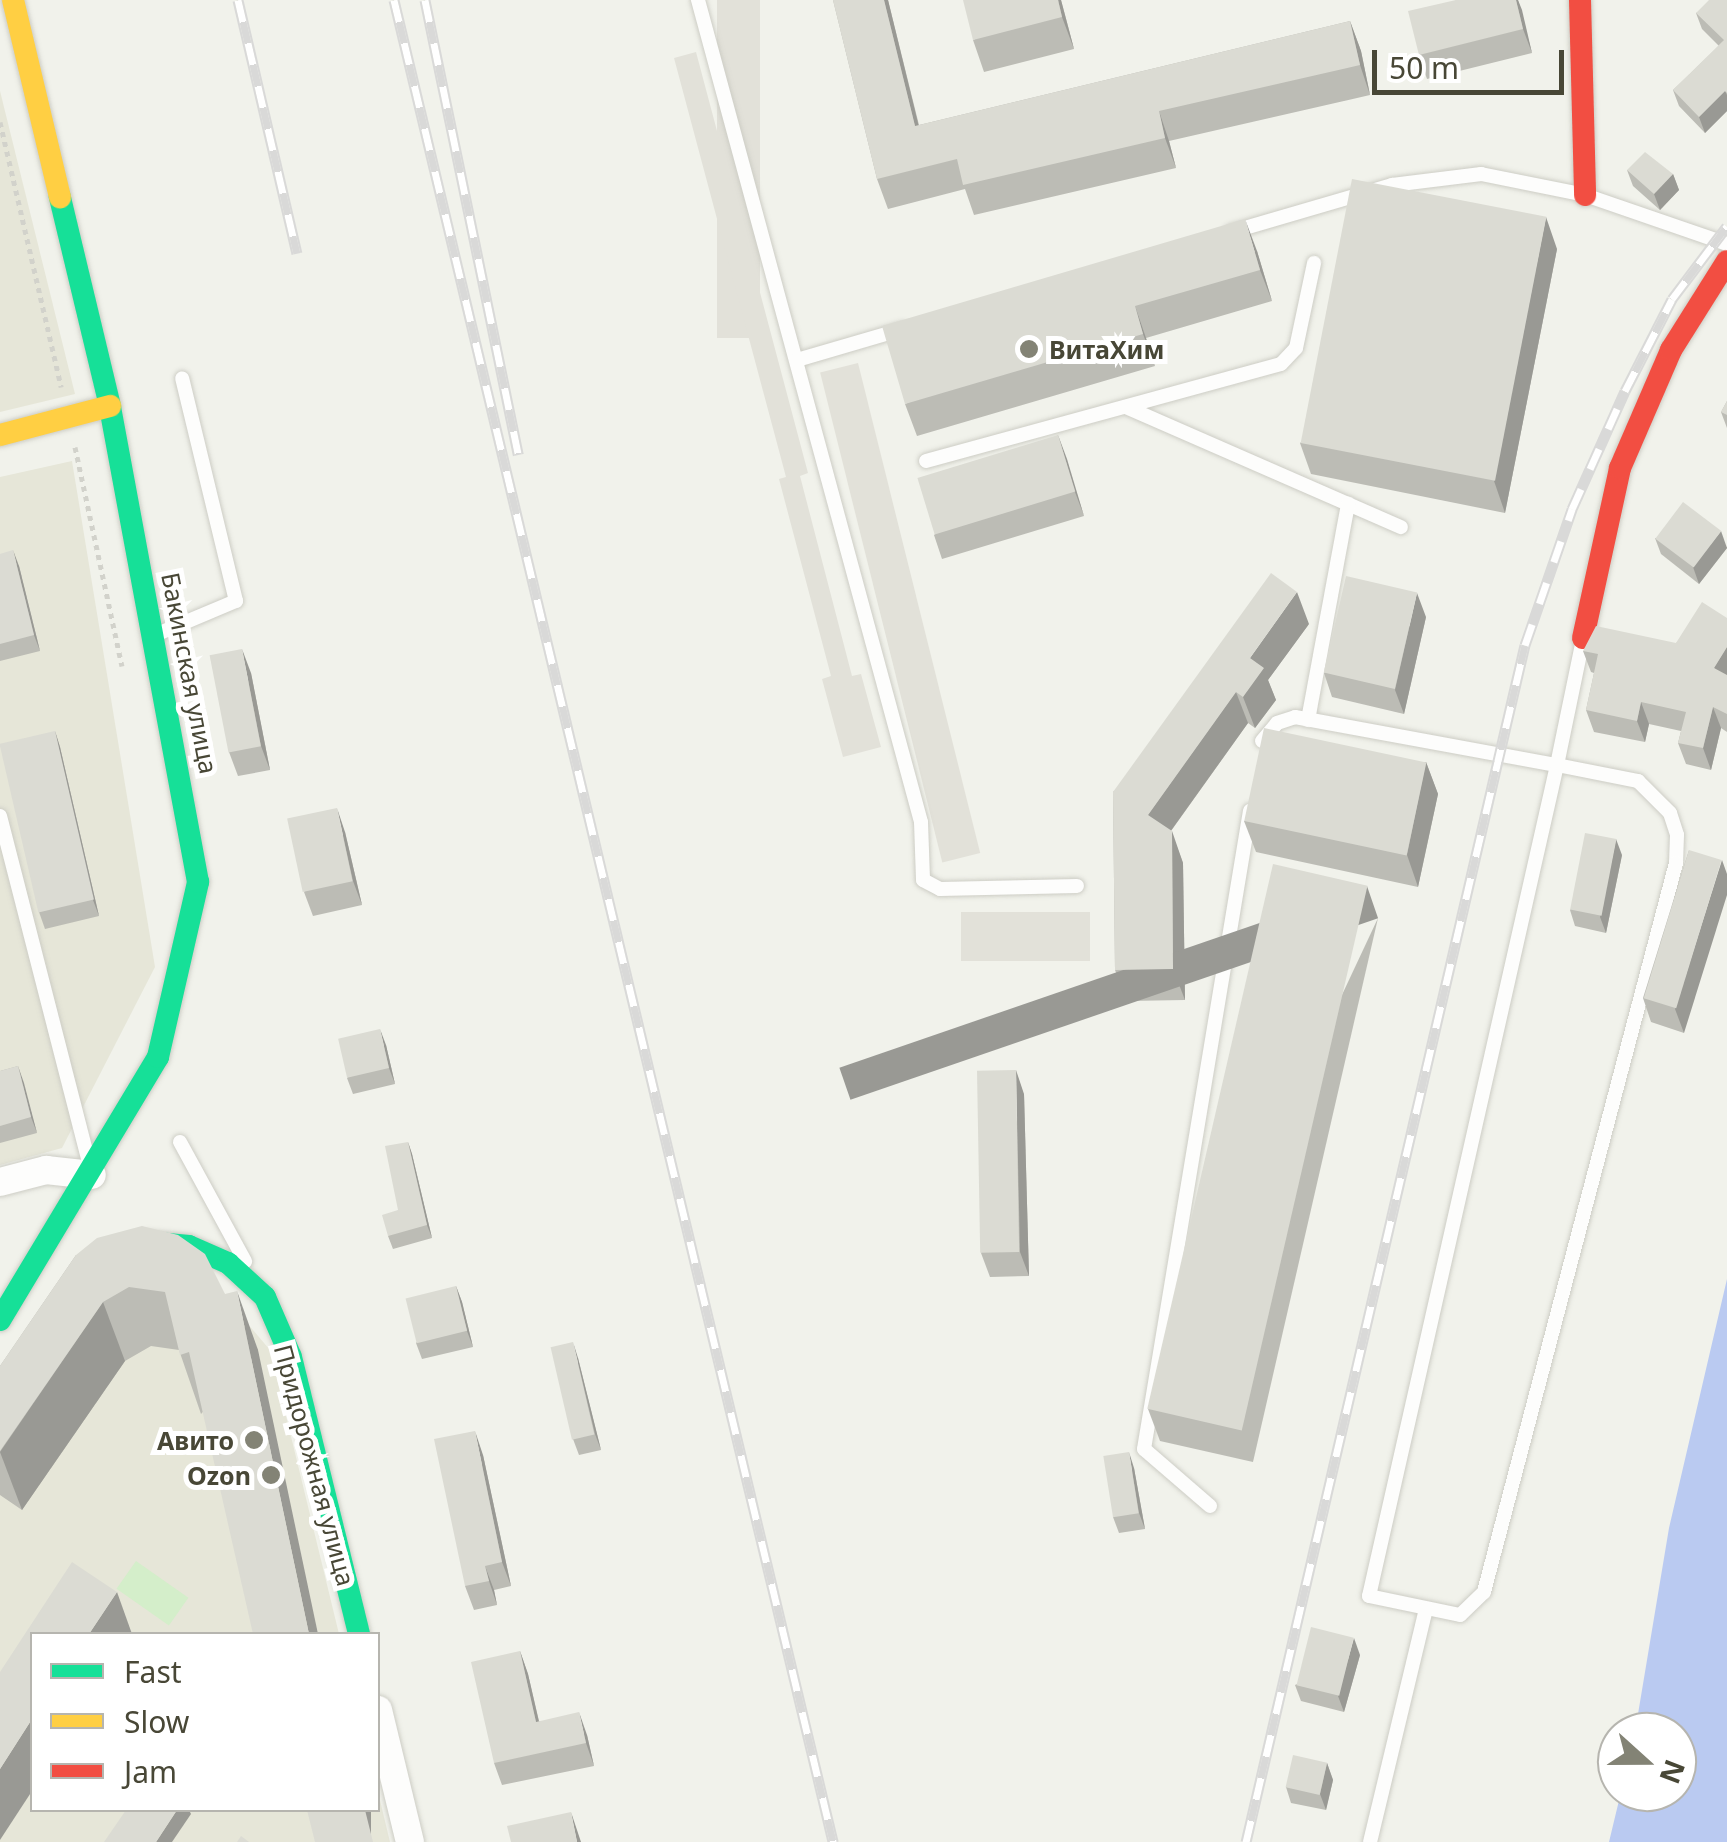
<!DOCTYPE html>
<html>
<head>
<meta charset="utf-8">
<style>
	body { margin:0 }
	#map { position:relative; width:1727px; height:1842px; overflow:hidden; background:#f1f2eb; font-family:"Noto Sans",sans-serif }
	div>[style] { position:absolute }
	.residential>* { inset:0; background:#e6e6d8 }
	.industrial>* { inset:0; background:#e2e1d9; transform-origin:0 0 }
	.green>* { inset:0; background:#d4eeca; transform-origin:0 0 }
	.water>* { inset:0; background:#bacaf1 }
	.path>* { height:5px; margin-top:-2.5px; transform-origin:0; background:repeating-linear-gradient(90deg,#d2d2cb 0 5px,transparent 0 10px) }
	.roads { filter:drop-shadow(0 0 2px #cdcdc5) drop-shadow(0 0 2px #cdcdc5) }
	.lane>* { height:14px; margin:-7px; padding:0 7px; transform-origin:7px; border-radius:7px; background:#fdfdfc }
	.street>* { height:28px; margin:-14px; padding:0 14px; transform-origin:14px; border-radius:14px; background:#fdfdfc }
	.fast>* { height:22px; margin:-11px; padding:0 11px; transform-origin:11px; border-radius:11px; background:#16e098 }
	.slow>* { height:22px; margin:-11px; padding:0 11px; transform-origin:11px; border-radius:11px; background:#ffcf43 }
	.jam>* { height:22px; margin:-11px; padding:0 11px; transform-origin:11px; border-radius:11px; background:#f24e42 }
	.rail>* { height:11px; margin-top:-5.5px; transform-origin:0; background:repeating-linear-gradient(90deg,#fff 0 22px,#d9d9d8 0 44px); box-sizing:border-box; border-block:2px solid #d9d9d8 }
	.wall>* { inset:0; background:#bcbcb5 }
	.shaded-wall>* { inset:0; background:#999994; transform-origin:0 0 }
	.building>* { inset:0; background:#dbdbd3; transform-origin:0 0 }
	.dots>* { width:28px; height:28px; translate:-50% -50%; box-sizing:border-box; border:5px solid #fff; border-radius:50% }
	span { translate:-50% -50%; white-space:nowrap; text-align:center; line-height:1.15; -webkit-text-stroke:10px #fff; paint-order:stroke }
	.poi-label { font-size:25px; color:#484736; font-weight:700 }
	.left { translate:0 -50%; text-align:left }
	.right { translate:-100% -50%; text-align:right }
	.street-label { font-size:25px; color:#484736 }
	.legend { position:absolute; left:30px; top:1632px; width:350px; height:180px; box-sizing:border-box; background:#fff; border:2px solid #b6b5af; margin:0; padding:12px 18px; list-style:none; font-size:30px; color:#484736 }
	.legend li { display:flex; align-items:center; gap:20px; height:50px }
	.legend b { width:50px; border:2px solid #b6b5af }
	.north { position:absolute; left:1597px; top:1712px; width:100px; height:100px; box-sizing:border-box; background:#fff; border:2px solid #b6b5af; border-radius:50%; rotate:111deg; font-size:28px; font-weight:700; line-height:40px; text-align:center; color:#484736 }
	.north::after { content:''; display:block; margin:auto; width:35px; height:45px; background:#838375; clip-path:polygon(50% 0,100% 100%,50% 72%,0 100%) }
	.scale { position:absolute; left:1372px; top:50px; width:192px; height:45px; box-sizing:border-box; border:5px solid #484736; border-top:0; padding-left:12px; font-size:30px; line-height:35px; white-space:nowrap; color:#484736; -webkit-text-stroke:8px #fff; paint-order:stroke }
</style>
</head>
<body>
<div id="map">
	<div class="residential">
		<div style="clip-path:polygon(0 91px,75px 394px,0 412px)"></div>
		<div style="clip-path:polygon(72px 461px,155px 967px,62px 1148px,0 1165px,0 477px)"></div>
		<div style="clip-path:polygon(217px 1288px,270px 1350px,339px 1634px,32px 1634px,32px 1810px,378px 1810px,378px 1792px,390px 1842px,0 1842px,0 1390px)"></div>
	</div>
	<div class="industrial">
		<div style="left:717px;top:0;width:43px;height:338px"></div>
		<div style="clip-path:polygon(696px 52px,808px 473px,800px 476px,852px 676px,861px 674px,881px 747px,843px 757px,822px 679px,831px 676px,779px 479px,786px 477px,674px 58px)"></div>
		<div style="left:858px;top:363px;width:505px;height:39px;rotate:76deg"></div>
		<div style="left:1090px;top:912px;width:49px;height:129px;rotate:90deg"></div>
	</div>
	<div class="green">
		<div style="left:136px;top:1561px;width:64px;height:34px;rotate:35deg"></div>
	</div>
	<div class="water">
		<div style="clip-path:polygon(1727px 1279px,1727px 1842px,1609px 1842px,1621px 1792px,1677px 1792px,1677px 1732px,1635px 1732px,1669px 1528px)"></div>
	</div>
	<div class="path">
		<div style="left:0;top:122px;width:272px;rotate:77deg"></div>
		<div style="left:75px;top:447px;width:224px;rotate:77.9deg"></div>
	</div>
	<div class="roads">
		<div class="lane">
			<div style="left:698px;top:0;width:852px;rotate:74.82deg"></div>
			<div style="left:921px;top:822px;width:58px;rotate:88deg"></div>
			<div style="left:923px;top:880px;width:19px;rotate:28deg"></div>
			<div style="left:940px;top:889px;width:137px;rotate:-1.3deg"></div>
			<div style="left:1231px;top:232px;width:168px;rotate:-16.3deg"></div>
			<div style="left:1392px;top:185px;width:90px;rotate:-7deg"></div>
			<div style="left:1481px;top:174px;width:106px;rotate:11.4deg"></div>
			<div style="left:1585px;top:195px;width:150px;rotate:19deg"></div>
			<div style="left:797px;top:360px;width:110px;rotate:-16.3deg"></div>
			<div style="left:1126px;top:407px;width:300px;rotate:23.6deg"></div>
			<div style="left:926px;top:461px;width:368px;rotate:-15.3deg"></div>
			<div style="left:1281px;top:364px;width:22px;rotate:-47deg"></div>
			<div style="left:1296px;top:348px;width:87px;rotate:-78deg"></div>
			<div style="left:155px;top:635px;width:88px;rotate:-22.8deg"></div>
			<div style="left:236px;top:601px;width:229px;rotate:-103.6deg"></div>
			<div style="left:1308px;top:720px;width:220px;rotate:-79.5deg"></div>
			<div style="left:1262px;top:741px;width:23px;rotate:-50deg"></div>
			<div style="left:1277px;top:723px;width:19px;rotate:-18deg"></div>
			<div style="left:1295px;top:717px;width:266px;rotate:10.4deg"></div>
			<div style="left:1557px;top:765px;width:83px;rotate:11.2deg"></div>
			<div style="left:1638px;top:781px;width:45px;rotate:45deg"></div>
			<div style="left:1670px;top:813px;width:23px;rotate:72deg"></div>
			<div style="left:1677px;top:835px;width:28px;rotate:92deg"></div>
			<div style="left:1676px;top:863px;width:754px;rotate:104.76deg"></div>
			<div style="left:1484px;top:1592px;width:33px;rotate:136deg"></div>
			<div style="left:1460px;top:1615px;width:93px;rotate:-168.2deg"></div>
			<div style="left:1369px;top:1596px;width:852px;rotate:-77.25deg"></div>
			<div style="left:1557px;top:765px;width:129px;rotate:-78.3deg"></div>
			<div style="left:0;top:816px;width:354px;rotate:75.6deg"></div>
			<div style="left:180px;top:1142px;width:136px;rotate:61.4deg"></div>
			<div style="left:1210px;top:1506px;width:87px;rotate:-139.2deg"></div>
			<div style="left:1144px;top:1449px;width:647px;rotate:-80.57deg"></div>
			<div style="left:1370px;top:1842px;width:240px;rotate:-76.5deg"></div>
		</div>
		<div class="street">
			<div style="left:0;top:1182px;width:48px;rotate:-14.6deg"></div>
			<div style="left:46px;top:1170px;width:46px;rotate:6.2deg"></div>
			<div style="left:378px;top:1710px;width:136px;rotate:76.4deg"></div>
		</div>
		<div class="fast">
			<div style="left:147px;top:1242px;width:42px;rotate:5.4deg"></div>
			<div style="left:189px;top:1246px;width:43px;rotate:23.6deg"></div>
			<div style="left:228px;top:1263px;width:50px;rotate:42.6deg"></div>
			<div style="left:265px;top:1297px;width:65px;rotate:66.6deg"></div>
			<div style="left:291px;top:1357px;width:285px;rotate:76.2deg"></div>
			<div style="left:0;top:1320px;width:307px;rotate:-59deg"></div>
			<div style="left:158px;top:1057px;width:180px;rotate:-77.1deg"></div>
			<div style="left:198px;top:882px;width:484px;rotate:-100.5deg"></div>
			<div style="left:110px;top:406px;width:215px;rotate:-103.5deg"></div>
		</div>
		<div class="slow">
			<div style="left:13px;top:0;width:203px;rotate:76.6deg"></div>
			<div style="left:0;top:435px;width:114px;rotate:-14.8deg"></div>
		</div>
		<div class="jam">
			<div style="left:1580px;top:0;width:195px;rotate:88.5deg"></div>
			<div style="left:1583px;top:638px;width:174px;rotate:-77.7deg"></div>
			<div style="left:1620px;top:468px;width:129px;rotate:-66.6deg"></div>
			<div style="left:1671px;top:350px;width:105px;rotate:-57.8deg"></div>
		</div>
	</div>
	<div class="rail">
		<div style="left:238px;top:0;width:260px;rotate:76.9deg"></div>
		<div style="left:394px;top:0;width:1894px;rotate:76.59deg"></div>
		<div style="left:425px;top:0;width:464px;rotate:78.4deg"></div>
		<div style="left:1246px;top:1842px;width:1229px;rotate:-76.88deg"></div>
		<div style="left:1525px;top:645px;width:144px;rotate:-70.9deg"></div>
		<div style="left:1572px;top:509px;width:129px;rotate:-65.8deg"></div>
		<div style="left:1625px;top:391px;width:103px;rotate:-62.9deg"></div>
		<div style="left:1672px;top:299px;width:91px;rotate:-53deg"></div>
	</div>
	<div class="wall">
		<div style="clip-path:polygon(833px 0,888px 0,919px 125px,1350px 21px,1361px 51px,1370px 95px,1169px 141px,1176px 168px,974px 215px,965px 189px,888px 209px,877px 179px)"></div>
		<div style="clip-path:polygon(1061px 0,1074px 49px,984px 72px,973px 40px)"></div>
		<div style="clip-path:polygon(1456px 0,1518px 0,1532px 53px,1427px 79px,1419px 55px)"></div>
		<div style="clip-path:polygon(1727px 0,1727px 111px,1705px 133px,1679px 106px,1673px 90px,1719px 46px,1702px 29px,1696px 13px)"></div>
		<div style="clip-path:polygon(1627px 170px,1673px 174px,1679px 190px,1660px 210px,1633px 186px)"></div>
		<div style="clip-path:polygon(1557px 249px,1505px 513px,1311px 474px,1300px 443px)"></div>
		<div style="clip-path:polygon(1257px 251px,1272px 301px,1146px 338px,1155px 366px,917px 436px,905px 404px)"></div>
		<div style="clip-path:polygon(1727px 401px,1727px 428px,1721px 412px)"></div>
		<div style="clip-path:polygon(1058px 435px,1084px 516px,942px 559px,934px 535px)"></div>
		<div style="clip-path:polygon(1655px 538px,1727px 547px,1727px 548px,1699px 584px,1661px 554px)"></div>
		<div style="clip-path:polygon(0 554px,19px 566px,40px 651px,0 661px)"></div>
		<div style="clip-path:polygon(1426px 617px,1404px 714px,1332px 697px,1324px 673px)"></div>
		<div style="clip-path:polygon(1727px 618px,1727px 732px,1721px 728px,1711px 770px,1686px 764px,1678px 743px,1681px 731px,1649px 724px,1645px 742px,1594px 732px,1586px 710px,1594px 673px,1591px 672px,1583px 651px,1676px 643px)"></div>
		<div style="clip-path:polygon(1309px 624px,1268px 680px,1276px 700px,1255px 728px,1248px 723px,1171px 831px,1183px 863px,1185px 1000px,1127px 1001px,1115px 970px,1113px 792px)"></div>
		<div style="clip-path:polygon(251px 673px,270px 770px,238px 776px,229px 752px)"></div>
		<div style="clip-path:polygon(55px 731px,60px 747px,99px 916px,45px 929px,39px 912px)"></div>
		<div style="clip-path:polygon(1426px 762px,1438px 794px,1418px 887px,1256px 852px,1244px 821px)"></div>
		<div style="clip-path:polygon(345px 832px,362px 905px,313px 916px,304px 892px)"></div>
		<div style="clip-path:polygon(1689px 850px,1684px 1033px,1651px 1022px,1643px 998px)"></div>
		<div style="clip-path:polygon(1622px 855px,1606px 933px,1575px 926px,1570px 910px)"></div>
		<div style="clip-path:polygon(1378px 918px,1253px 1462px,1160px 1441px,1148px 1409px)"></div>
		<div style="clip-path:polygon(386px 1045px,395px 1084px,353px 1094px,347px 1078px)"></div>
		<div style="clip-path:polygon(18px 1066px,37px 1133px,0 1143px,0 1071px)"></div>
		<div style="clip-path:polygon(1024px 1094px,1029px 1276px,990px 1277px,981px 1253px)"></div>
		<div style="clip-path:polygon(408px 1142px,412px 1154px,432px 1238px,393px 1249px,388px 1236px,398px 1210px)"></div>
		<div style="clip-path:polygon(76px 1255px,225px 1294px,258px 1350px,201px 1414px,179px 1350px,151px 1346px,125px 1361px,22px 1510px,0 1495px,0 1366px)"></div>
		<div style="clip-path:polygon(456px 1286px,462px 1302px,473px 1347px,422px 1359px,416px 1343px)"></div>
		<div style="clip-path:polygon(578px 1358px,601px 1450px,579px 1455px,573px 1439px)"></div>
		<div style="clip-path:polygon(483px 1455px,511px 1586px,494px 1590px,497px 1605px,474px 1610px,465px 1586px)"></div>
		<div style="clip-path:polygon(1134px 1468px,1145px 1529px,1119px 1533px,1113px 1517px)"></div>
		<div style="clip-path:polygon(520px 1651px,528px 1674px,539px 1721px,587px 1735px,594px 1766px,502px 1785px,494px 1763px)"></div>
		<div style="clip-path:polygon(1360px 1655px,1344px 1712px,1301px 1701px,1295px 1685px)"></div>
		<div style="clip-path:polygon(1327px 1763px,1333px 1780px,1326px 1810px,1291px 1803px,1286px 1787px)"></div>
	</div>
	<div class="shaded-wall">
		<div style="clip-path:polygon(884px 0,888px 0,926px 156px,915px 126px)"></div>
		<div style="clip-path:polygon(1058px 0,1061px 0,1074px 49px,1062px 17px)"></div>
		<div style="clip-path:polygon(1516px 0,1518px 0,1522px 10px,1532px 53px,1523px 29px)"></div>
		<div style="clip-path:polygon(1350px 21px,1361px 51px,1370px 95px,1360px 65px)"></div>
		<div style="clip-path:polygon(1725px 91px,1727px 95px,1727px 111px,1705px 133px,1699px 117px)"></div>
		<div style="clip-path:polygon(1159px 111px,1169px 141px,1176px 168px,1165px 138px)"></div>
		<div style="clip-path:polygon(1673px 174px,1679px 190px,1660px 210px,1654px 194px)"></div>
		<div style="clip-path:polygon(1546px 217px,1557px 249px,1505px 513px,1494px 481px)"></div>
		<div style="clip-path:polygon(1245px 219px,1257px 251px,1272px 301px,1260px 270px)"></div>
		<div style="clip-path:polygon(1135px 306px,1146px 338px,1155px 366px,1143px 334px)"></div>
		<div style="clip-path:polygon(1058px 435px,1067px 459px,1084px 516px,1075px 492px)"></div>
		<div style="clip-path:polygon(1721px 531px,1727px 548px,1699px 584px,1693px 567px)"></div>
		<div style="clip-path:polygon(13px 550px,19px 566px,40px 651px,34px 635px)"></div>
		<div style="clip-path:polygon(1297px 592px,1309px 624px,1268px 680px,1276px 700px,1255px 728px,1243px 697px,1250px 658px)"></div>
		<div style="clip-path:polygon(1417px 593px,1426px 617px,1404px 714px,1395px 690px)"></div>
		<div style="clip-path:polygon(1727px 647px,1727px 681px,1714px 668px)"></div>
		<div style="clip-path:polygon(242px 649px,251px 673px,270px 770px,261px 746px)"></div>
		<div style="clip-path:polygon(1236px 692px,1248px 723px,1160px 846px,1148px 815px)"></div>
		<div style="clip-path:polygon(1641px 702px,1649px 724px,1645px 742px,1637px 721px)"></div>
		<div style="clip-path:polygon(1713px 707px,1721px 728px,1711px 770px,1703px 748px)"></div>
		<div style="clip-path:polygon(55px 731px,60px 747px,99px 916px,93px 900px)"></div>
		<div style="clip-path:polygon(1426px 762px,1438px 794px,1418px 887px,1407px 855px)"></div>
		<div style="clip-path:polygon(337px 808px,345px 832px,362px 905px,353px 881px)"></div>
		<div style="clip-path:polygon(1172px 831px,1183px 863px,1185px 1000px,1173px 969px)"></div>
		<div style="clip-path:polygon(1616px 839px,1622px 855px,1606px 933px,1600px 917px)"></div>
		<div style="clip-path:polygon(1722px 860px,1727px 874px,1727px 895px,1684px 1033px,1675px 1009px)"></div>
		<div style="left:1367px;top:886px;width:34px;height:558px;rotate:71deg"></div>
		<div style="clip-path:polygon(380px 1029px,386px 1045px,395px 1084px,389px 1068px)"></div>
		<div style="clip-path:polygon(18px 1066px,24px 1083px,37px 1133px,31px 1117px)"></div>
		<div style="clip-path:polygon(1016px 1070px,1024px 1094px,1029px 1276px,1020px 1252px)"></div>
		<div style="clip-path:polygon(408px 1142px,412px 1154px,432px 1238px,427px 1225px)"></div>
		<div style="clip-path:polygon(456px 1286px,462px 1302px,473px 1347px,467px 1331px)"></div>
		<div style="clip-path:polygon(237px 1291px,258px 1350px,318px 1634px,309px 1634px)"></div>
		<div style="clip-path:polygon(103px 1302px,125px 1361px,22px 1510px,0 1452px)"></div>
		<div style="clip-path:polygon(573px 1342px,578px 1358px,601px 1450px,595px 1434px)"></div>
		<div style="clip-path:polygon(475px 1431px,483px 1455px,511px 1586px,502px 1562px)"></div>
		<div style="clip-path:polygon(1129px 1452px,1134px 1468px,1145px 1529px,1139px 1513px)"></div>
		<div style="clip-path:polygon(485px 1566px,494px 1590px,497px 1605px,489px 1581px)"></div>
		<div style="clip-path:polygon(117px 1592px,132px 1634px,89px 1634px)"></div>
		<div style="clip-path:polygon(1354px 1638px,1360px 1655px,1344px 1712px,1338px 1696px)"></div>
		<div style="clip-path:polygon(520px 1651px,528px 1674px,544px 1744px,536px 1722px)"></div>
		<div style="clip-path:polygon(579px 1712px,587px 1735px,594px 1766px,586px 1743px)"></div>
		<div style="clip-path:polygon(32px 1719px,32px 1791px,0 1840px,0 1769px)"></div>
		<div style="clip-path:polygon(1327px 1763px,1333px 1780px,1326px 1810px,1320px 1794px)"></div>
		<div style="clip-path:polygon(177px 1810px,189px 1810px,191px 1814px,172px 1842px,156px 1842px)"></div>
		<div style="left:365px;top:1810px;width:6px;height:33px"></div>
		<div style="clip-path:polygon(571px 1812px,581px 1842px,577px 1842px)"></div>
	</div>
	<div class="building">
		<div style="clip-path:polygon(833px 0,884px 0,915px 126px,1350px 21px,1360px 65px,1159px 111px,1165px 138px,963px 185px,957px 159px,877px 179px)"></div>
		<div style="clip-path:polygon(963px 0,1058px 0,1062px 17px,973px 40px)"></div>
		<div style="clip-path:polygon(1456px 0,1516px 0,1523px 29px,1419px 55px,1408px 11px)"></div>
		<div style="clip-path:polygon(1709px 0,1727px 0,1727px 93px,1725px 91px,1699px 117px,1673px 90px,1724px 40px,1696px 13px)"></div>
		<div style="clip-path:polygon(1645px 152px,1673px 174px,1654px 194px,1627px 170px)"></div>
		<div style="left:1352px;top:179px;width:198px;height:269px;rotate:11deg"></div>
		<div style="clip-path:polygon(1245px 219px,1260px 270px,1135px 306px,1143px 334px,905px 404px,882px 326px)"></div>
		<div style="clip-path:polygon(1727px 401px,1727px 415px,1721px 412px)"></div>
		<div style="left:1058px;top:435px;width:59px;height:147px;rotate:73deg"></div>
		<div style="left:1683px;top:502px;width:48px;height:46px;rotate:37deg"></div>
		<div style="clip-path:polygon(13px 550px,34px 635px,0 644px,0 554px)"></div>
		<div style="clip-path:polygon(1271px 573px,1297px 592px,1250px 658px,1264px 668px,1243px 697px,1236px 692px,1148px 815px,1172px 831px,1173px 969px,1115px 970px,1113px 792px)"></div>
		<div style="left:1346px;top:576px;width:73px;height:99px;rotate:13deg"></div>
		<div style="clip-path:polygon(1702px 602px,1727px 618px,1727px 647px,1714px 668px,1727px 675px,1727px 714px,1713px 707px,1703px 748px,1678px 743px,1686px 712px,1641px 702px,1637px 721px,1586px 710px,1598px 654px,1583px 651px,1596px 626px,1676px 643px)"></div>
		<div style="left:242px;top:649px;width:99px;height:33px;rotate:79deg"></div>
		<div style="left:1264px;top:728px;width:166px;height:95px;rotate:12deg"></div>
		<div style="left:55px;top:731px;width:173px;height:57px;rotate:77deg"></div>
		<div style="left:337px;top:808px;width:75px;height:51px;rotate:78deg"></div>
		<div style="left:1585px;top:833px;width:32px;height:78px;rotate:11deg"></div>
		<div style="left:1689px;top:850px;width:34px;height:155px;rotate:17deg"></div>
		<div style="left:1273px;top:864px;width:97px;height:559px;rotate:13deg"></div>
		<div style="left:380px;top:1029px;width:40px;height:43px;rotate:77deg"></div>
		<div style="clip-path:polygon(18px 1066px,31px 1117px,0 1126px,0 1071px)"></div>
		<div style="left:1016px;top:1070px;width:182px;height:39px;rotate:89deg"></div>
		<div style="clip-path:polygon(408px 1142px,427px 1225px,388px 1236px,382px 1215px,398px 1210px,385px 1146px)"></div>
		<div style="clip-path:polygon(142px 1226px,178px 1235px,205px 1254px,225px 1294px,237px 1291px,309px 1634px,253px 1634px,189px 1352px,180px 1355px,165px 1292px,129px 1287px,103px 1302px,0 1451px,0 1366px,76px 1255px,97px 1238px)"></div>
		<div style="left:456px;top:1286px;width:46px;height:52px;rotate:76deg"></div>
		<div style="left:573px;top:1342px;width:95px;height:23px;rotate:77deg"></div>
		<div style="clip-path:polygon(475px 1431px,502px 1562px,485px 1566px,489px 1581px,465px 1586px,434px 1439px)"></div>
		<div style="left:1129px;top:1452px;width:62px;height:26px;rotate:81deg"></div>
		<div style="clip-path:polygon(72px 1562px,117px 1592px,89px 1634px,32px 1634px,32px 1719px,0 1769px,0 1672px)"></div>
		<div style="left:1311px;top:1627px;width:44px;height:60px;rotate:14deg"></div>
		<div style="clip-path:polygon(520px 1651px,536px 1722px,579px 1712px,586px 1743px,494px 1763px,471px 1662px)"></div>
		<div style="left:1293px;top:1755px;width:35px;height:33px;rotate:13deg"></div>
		<div style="clip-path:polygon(126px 1810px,177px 1810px,156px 1842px,104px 1842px)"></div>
		<div style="clip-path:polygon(307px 1810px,365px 1810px,373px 1842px,315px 1842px)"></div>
		<div style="clip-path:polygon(571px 1812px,577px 1842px,511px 1842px,507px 1826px)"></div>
		<div style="clip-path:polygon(241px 1836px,249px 1842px,237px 1842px)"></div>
	</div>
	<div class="dots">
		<div style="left:1029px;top:349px;background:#838375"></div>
		<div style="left:254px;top:1440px;background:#838375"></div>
		<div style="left:271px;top:1475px;background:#838375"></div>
	</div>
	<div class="poi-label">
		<span class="left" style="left:1049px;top:349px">ВитаХим</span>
		<span class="right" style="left:234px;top:1440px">Авито</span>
		<span class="right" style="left:251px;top:1475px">Ozon</span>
	</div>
	<div class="street-label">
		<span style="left:190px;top:673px;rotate:79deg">Бакинская улица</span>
		<span style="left:315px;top:1465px;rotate:75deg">Придорожная улица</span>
	</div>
	<ul class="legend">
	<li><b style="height:12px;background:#16e098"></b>Fast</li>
	<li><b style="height:12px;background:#ffcf43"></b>Slow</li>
	<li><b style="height:12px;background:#f24e42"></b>Jam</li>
	</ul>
	<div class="north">N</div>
	<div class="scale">50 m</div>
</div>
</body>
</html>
